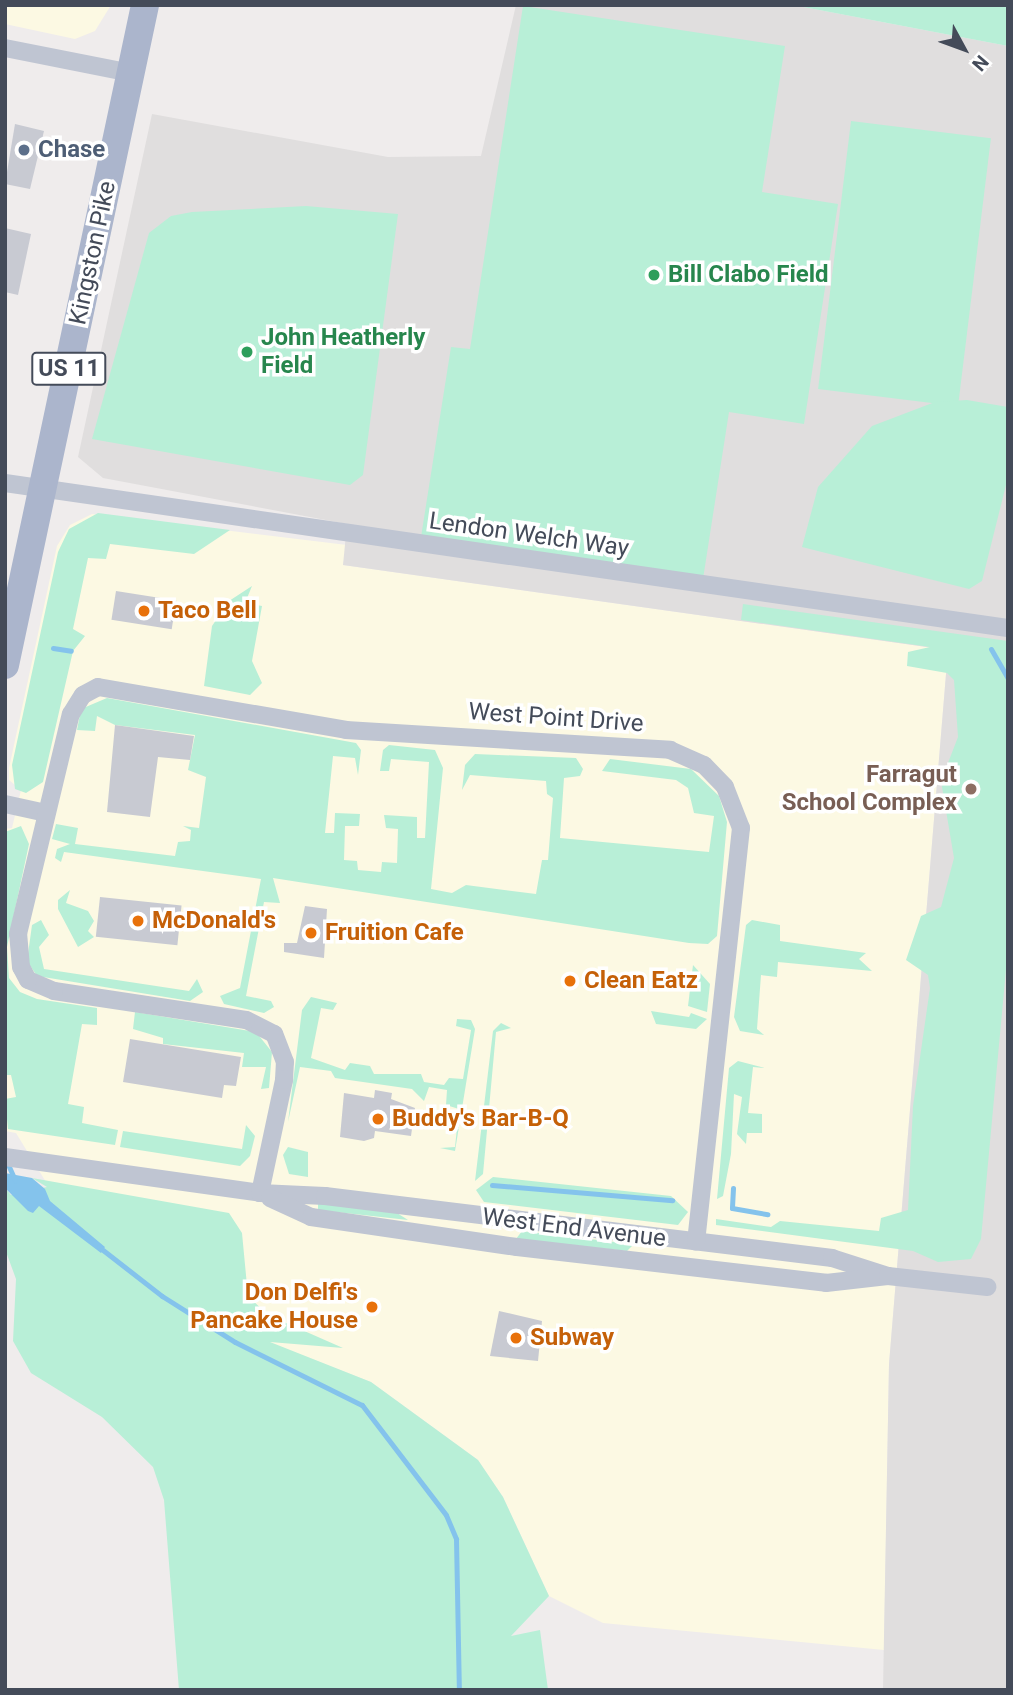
<!DOCTYPE html>
<html>
<head>
<meta charset="utf-8">
<style>
	body { margin:0 }
	#map { position:relative; width:1013px; height:1695px; overflow:hidden; background:#efecec; font-family:Roboto,sans-serif }
	div>[style] { position:absolute }
	.commercial>* { inset:0; background:#fcf9e3 }
	.education>* { inset:0; background:#e0dede }
	.green>* { inset:0; background:#b8efd7; transform-origin:0 0 }
	.water>* { inset:0; background:#84c3ec }
	.stream>* { height:5px; margin:-2.5px; padding:0 2.5px; transform-origin:2.5px; border-radius:2.5px; background:#84c3ec }
	.building>* { inset:0; background:#c8cad2; transform-origin:0 0 }
	.street>* { height:18px; margin:-9px; padding:0 9px; transform-origin:9px; border-radius:9px; background:#bfc5d2 }
	.primary>* { height:28px; margin:-14px; padding:0 14px; transform-origin:14px; border-radius:14px; background:#abb5cc }
	.dots>* { width:19px; height:19px; translate:-50% -50%; box-sizing:border-box; border:4px solid #fff; border-radius:50% }
	span { translate:-50% -50%; white-space:nowrap; text-align:center; line-height:1.15; -webkit-text-stroke:7px #fff; paint-order:stroke }
	.shield-label span { padding:2px 5px; background:#fff; border:2px solid; border-radius:5px; -webkit-text-stroke-width:0 }
	.shield-label { font-size:23px; color:#444b59; font-weight:700 }
	.service-label { font-size:24px; color:#4e5e75; font-weight:700 }
	.left { translate:0 -50%; text-align:left }
	.street-label { font-size:24px; color:#444b59 }
	.leisure-label { font-size:24px; color:#27864d; font-weight:700 }
	.food-label { font-size:24px; color:#c56008; font-weight:700 }
	.right { translate:-100% -50%; text-align:right }
	.education-label { font-size:24px; color:#785e54; font-weight:700 }
	.frame { position:absolute; inset:0; border:7px solid #444b59; pointer-events:none }
	.north { position:absolute; left:929px; top:14px; width:70px; height:70px; -webkit-text-stroke:5px #fff; paint-order:stroke; rotate:131deg; font-size:19px; font-weight:700; line-height:28px; text-align:center; color:#444b59 }
	.north::after { content:''; display:block; margin:auto; width:24px; height:32px; background:#444b59; clip-path:polygon(50% 0,100% 100%,50% 72%,0 100%) }
</style>
</head>
<body>
<div id="map">
	<div class="commercial">
		<div style="clip-path:polygon(5px 5px,111px 5px,95px 31px,75px 39px,5px 24px)"></div>
		<div style="clip-path:polygon(92px 514px,347px 545px,343px 565px,948px 650px,889px 1364px,884px 1650px,603px 1623px,549px 1596px,503px 1497px,478px 1460px,371px 1382px,265px 1341px,49px 1187px,16px 1133px,5px 1131px,5px 829px,12px 828px,21px 790px,9px 780px,9px 768px,57px 546px,70px 525px)"></div>
	</div>
	<div class="education">
		<div style="clip-path:polygon(516px 5px,793px 5px,1008px 46px,1008px 1690px,883px 1690px,889px 1364px,948px 650px,343px 565px,347px 524px,103px 478px,78px 457px,152px 114px,388px 157px,481px 156px)"></div>
	</div>
	<div class="green">
		<div style="clip-path:polygon(793px 5px,1008px 5px,1008px 46px)"></div>
		<div style="clip-path:polygon(523px 6px,785px 46px,762px 192px,838px 204px,804px 424px,729px 412px,703px 579px,421px 537px,451px 347px,470px 349px)"></div>
		<div style="left:851px;top:121px;width:141px;height:270px;rotate:7deg"></div>
		<div style="clip-path:polygon(306px 206px,398px 214px,363px 475px,350px 485px,92px 439px,149px 233px,171px 216px,192px 212px)"></div>
		<div style="clip-path:polygon(967px 400px,1008px 407px,1008px 477px,982px 581px,969px 589px,802px 547px,818px 487px,872px 426px,935px 402px)"></div>
		<div style="clip-path:polygon(98px 513px,230px 530px,194px 554px,110px 544px,106px 559px,88px 558px,73px 629px,85px 636px,73px 651px,43px 782px,26px 793px,15px 789px,12px 765px,58px 552px,69px 529px)"></div>
		<div style="clip-path:polygon(252px 586px,245px 603px,262px 606px,252px 661px,262px 683px,250px 695px,204px 686px,212px 626px,229px 601px)"></div>
		<div style="clip-path:polygon(743px 604px,1008px 641px,1008px 948px,981px 1239px,971px 1259px,938px 1262px,913px 1251px,716px 1225px,716px 1219px,771px 1227px,780px 1221px,879px 1231px,881px 1218px,908px 1210px,913px 1106px,930px 988px,928px 975px,906px 960px,921px 916px,941px 907px,954px 858px,941px 781px,958px 737px,954px 680px,947px 673px,907px 666px,908px 652px,930px 647px,741px 620px)"></div>
		<div style="clip-path:polygon(107px 698px,356px 743px,361px 750px,358px 775px,355px 758px,333px 756px,325px 833px,334px 833px,335px 813px,360px 814px,359px 826px,345px 826px,344px 860px,357px 861px,358px 870px,381px 872px,382px 862px,397px 863px,398px 829px,386px 828px,384px 815px,417px 817px,417px 838px,425px 838px,429px 762px,391px 759px,389px 771px,380px 771px,383px 750px,389px 745px,435px 750px,443px 768px,431px 889px,452px 893px,466px 885px,536px 894px,542px 860px,548px 860px,553px 798px,547px 794px,546px 781px,470px 775px,462px 790px,465px 765px,475px 754px,576px 758px,583px 769px,580px 776px,564px 778px,560px 838px,709px 852px,714px 816px,694px 813px,688px 788px,676px 780px,602px 771px,610px 759px,691px 769px,719px 796px,727px 822px,717px 936px,708px 944px,689px 943px,273px 878px,280px 903px,264px 902px,246px 996px,271px 1001px,274px 1007px,264px 1013px,224px 1004px,220px 996px,240px 988px,261px 879px,64px 852px,61px 862px,55px 858px,57px 849px,70px 844px,52px 839px,56px 824px,78px 828px,75px 844px,175px 856px,178px 842px,190px 841px,191px 830px,183px 826px,199px 828px,206px 777px,188px 770px,195px 735px,115px 725px,97px 716px,95px 731px,77px 730px,81px 709px)"></div>
		<div style="clip-path:polygon(21px 826px,29px 844px,7px 947px,9px 978px,20px 992px,37px 999px,97px 1008px,97px 1025px,82px 1024px,68px 1104px,84px 1107px,82px 1123px,118px 1130px,115px 1145px,8px 1129px,5px 1099px,16px 1097px,11px 1075px,5px 1075px,5px 832px)"></div>
		<div style="clip-path:polygon(70px 890px,66px 903px,88px 911px,94px 921px,88px 931px,94px 937px,78px 947px,58px 909px,58px 900px)"></div>
		<div style="clip-path:polygon(41px 920px,49px 935px,39px 947px,44px 969px,189px 991px,197px 979px,203px 992px,190px 1001px,37px 976px,27px 961px,32px 925px)"></div>
		<div style="clip-path:polygon(752px 920px,780px 925px,780px 941px,866px 953px,859px 959px,872px 971px,778px 962px,777px 977px,761px 975px,757px 1029px,764px 1035px,740px 1031px,734px 1017px,746px 925px)"></div>
		<div style="clip-path:polygon(693px 965px,710px 984px,707px 1012px,688px 1006px)"></div>
		<div style="clip-path:polygon(311px 997px,337px 1003px,333px 1010px,321px 1008px,311px 1058px,345px 1070px,350px 1063px,370px 1066px,374px 1074px,421px 1074px,424px 1082px,444px 1085px,449px 1078px,463px 1079px,471px 1030px,456px 1026px,457px 1019px,471px 1020px,475px 1029px,455px 1151px,440px 1148px,455px 1147px,459px 1109px,446px 1105px,447px 1090px,429px 1087px,424px 1101px,412px 1089px,335px 1078px,331px 1071px,300px 1067px,288px 1122px,302px 1010px)"></div>
		<div style="clip-path:polygon(651px 1011px,689px 1017px,691px 1013px,707px 1019px,696px 1029px,656px 1024px)"></div>
		<div style="clip-path:polygon(135px 1012px,256px 1032px,272px 1052px,269px 1088px,261px 1089px,266px 1067px,242px 1067px,244px 1053px,163px 1044px,163px 1038px,133px 1029px)"></div>
		<div style="clip-path:polygon(501px 1023px,511px 1028px,496px 1032px,483px 1174px,475px 1181px,493px 1031px)"></div>
		<div style="clip-path:polygon(738px 1061px,765px 1068px,753px 1067px,748px 1113px,762px 1114px,762px 1133px,747px 1133px,746px 1144px,737px 1134px,742px 1097px,734px 1094px,731px 1154px,723px 1196px,717px 1199px,729px 1068px)"></div>
		<div style="clip-path:polygon(246px 1125px,255px 1136px,250px 1156px,240px 1166px,120px 1147px,123px 1131px,242px 1149px)"></div>
		<div style="clip-path:polygon(288px 1147px,308px 1152px,308px 1177px,289px 1174px,283px 1155px)"></div>
		<div style="clip-path:polygon(493px 1177px,671px 1196px,688px 1212px,678px 1225px,484px 1202px,476px 1190px)"></div>
		<div style="clip-path:polygon(32px 1178px,229px 1213px,242px 1233px,248px 1296px,268px 1315px,343px 1348px,270px 1342px,371px 1382px,478px 1460px,503px 1497px,549px 1596px,511px 1636px,540px 1630px,548px 1690px,179px 1690px,164px 1500px,153px 1467px,102px 1417px,31px 1373px,13px 1341px,16px 1279px,5px 1249px,5px 1188px,11px 1195px,47px 1187px)"></div>
		<div style="clip-path:polygon(318px 1203px,397px 1213px,408px 1220px,318px 1210px)"></div>
		<div style="clip-path:polygon(522px 1231px,632px 1244px,633px 1245px,627px 1251px,516px 1239px)"></div>
	</div>
	<div class="water">
		<div style="clip-path:polygon(5px 1173px,32px 1178px,45px 1189px,50px 1201px,105px 1247px,101px 1253px,39px 1206px,33px 1213px,28px 1211px,5px 1188px)"></div>
	</div>
	<div class="stream">
		<div style="left:53px;top:648px;width:18px;rotate:9deg"></div>
		<div style="left:991px;top:649px;width:34px;rotate:60deg"></div>
		<div style="left:6px;top:1160px;width:22px;rotate:66deg"></div>
		<div style="left:492px;top:1185px;width:181px;rotate:4.8deg"></div>
		<div style="left:733px;top:1188px;width:20px;rotate:93deg"></div>
		<div style="left:732px;top:1208px;width:36px;rotate:10deg"></div>
		<div style="left:99px;top:1247px;width:80px;rotate:37.9deg"></div>
		<div style="left:162px;top:1296px;width:86px;rotate:32.2deg"></div>
		<div style="left:235px;top:1342px;width:142px;rotate:26.4deg"></div>
		<div style="left:362px;top:1405px;width:138px;rotate:52.6deg"></div>
		<div style="left:446px;top:1515px;width:26px;rotate:67deg"></div>
		<div style="left:456px;top:1539px;width:151px;rotate:88.9deg"></div>
	</div>
	<div class="building">
		<div style="clip-path:polygon(15px 124px,44px 131px,30px 189px,5px 184px)"></div>
		<div style="clip-path:polygon(5px 228px,31px 234px,18px 295px,5px 292px)"></div>
		<div style="left:116px;top:591px;width:61px;height:29px;rotate:9deg"></div>
		<div style="clip-path:polygon(115px 725px,194px 736px,190px 760px,158px 757px,150px 817px,107px 812px)"></div>
		<div style="left:100px;top:897px;width:82px;height:40px;rotate:6deg"></div>
		<div style="clip-path:polygon(305px 906px,327px 909px,324px 958px,284px 952px,284px 943px,297px 943px)"></div>
		<div style="clip-path:polygon(130px 1039px,241px 1057px,236px 1086px,224px 1085px,222px 1098px,123px 1082px)"></div>
		<div style="clip-path:polygon(375px 1090px,392px 1093px,391px 1099px,415px 1108px,411px 1136px,375px 1131px,374px 1138px,364px 1141px,340px 1137px,344px 1093px,374px 1098px)"></div>
		<div style="clip-path:polygon(499px 1311px,542px 1321px,538px 1361px,490px 1356px)"></div>
	</div>
	<div class="street">
		<div style="left:5px;top:48px;width:128px;rotate:11.2deg"></div>
		<div style="left:5px;top:483px;width:1013px;rotate:8.23deg"></div>
		<div style="left:5px;top:804px;width:42px;rotate:12.4deg"></div>
		<div style="left:5px;top:1157px;width:258px;rotate:8deg"></div>
		<div style="left:260px;top:1193px;width:65px;rotate:2.6deg"></div>
		<div style="left:325px;top:1196px;width:511px;rotate:6.97deg"></div>
		<div style="left:832px;top:1258px;width:59px;rotate:17.8deg"></div>
		<div style="left:260px;top:1193px;width:116px;rotate:-78deg"></div>
		<div style="left:284px;top:1080px;width:18px;rotate:-87deg"></div>
		<div style="left:285px;top:1062px;width:30px;rotate:-111deg"></div>
		<div style="left:274px;top:1034px;width:31px;rotate:-153deg"></div>
		<div style="left:246px;top:1020px;width:194px;rotate:-171.4deg"></div>
		<div style="left:54px;top:991px;width:28px;rotate:-157deg"></div>
		<div style="left:28px;top:980px;width:15px;rotate:-118deg"></div>
		<div style="left:21px;top:967px;width:33px;rotate:-95deg"></div>
		<div style="left:18px;top:934px;width:226px;rotate:-76.5deg"></div>
		<div style="left:71px;top:714px;width:22px;rotate:-58deg"></div>
		<div style="left:83px;top:695px;width:17px;rotate:-28deg"></div>
		<div style="left:98px;top:687px;width:252px;rotate:9.8deg"></div>
		<div style="left:346px;top:730px;width:325px;rotate:3.5deg"></div>
		<div style="left:670px;top:750px;width:37px;rotate:24deg"></div>
		<div style="left:704px;top:765px;width:30px;rotate:46deg"></div>
		<div style="left:725px;top:787px;width:44px;rotate:68.7deg"></div>
		<div style="left:741px;top:828px;width:416px;rotate:96.2deg"></div>
		<div style="left:270px;top:1198px;width:45px;rotate:24.9deg"></div>
		<div style="left:311px;top:1217px;width:208px;rotate:8.3deg"></div>
		<div style="left:517px;top:1247px;width:311px;rotate:6.6deg"></div>
		<div style="left:826px;top:1283px;width:62px;rotate:-6.4deg"></div>
		<div style="left:888px;top:1276px;width:100px;rotate:6.3deg"></div>
	</div>
	<div class="primary">
		<div style="left:5px;top:665px;width:675px;rotate:-78.02deg"></div>
	</div>
	<div class="dots">
		<div style="left:24px;top:150px;background:#5c6f8a"></div>
		<div style="left:654px;top:275px;background:#2e9e5b"></div>
		<div style="left:247px;top:352px;background:#2e9e5b"></div>
		<div style="left:144px;top:611px;background:#e8710a"></div>
		<div style="left:971px;top:789px;background:#8d6e63"></div>
		<div style="left:138px;top:921px;background:#e8710a"></div>
		<div style="left:311px;top:933px;background:#e8710a"></div>
		<div style="left:570px;top:981px;background:#e8710a"></div>
		<div style="left:378px;top:1119px;background:#e8710a"></div>
		<div style="left:372px;top:1307px;background:#e8710a"></div>
		<div style="left:516px;top:1338px;background:#e8710a"></div>
	</div>
	<div class="shield-label">
		<span style="left:69px;top:369px">US 11</span>
	</div>
	<div class="service-label">
		<span class="left" style="left:38px;top:150px">Chase</span>
	</div>
	<div class="street-label">
		<span style="left:93px;top:253px;rotate:-78deg">Kingston Pike</span>
		<span style="left:529px;top:535px;rotate:8deg">Lendon Welch Way</span>
		<span style="left:556px;top:718px;rotate:4deg">West Point Drive</span>
		<span style="left:574px;top:1228px;rotate:7deg">West End Avenue</span>
	</div>
	<div class="leisure-label">
		<span class="left" style="left:668px;top:275px">Bill Clabo Field</span>
		<span class="left" style="left:261px;top:352px">John Heatherly<br>Field</span>
	</div>
	<div class="food-label">
		<span class="left" style="left:158px;top:611px">Taco Bell</span>
		<span class="left" style="left:152px;top:921px">McDonald's</span>
		<span class="left" style="left:325px;top:933px">Fruition Cafe</span>
		<span class="left" style="left:584px;top:981px">Clean Eatz</span>
		<span class="left" style="left:392px;top:1119px">Buddy's Bar-B-Q</span>
		<span class="right" style="left:358px;top:1307px">Don Delfi's<br>Pancake House</span>
		<span class="left" style="left:530px;top:1338px">Subway</span>
	</div>
	<div class="education-label">
		<span class="right" style="left:957px;top:789px">Farragut<br>School Complex</span>
	</div>
	<div class="frame"></div>
	<div class="north">N</div>
</div>
</body>
</html>
